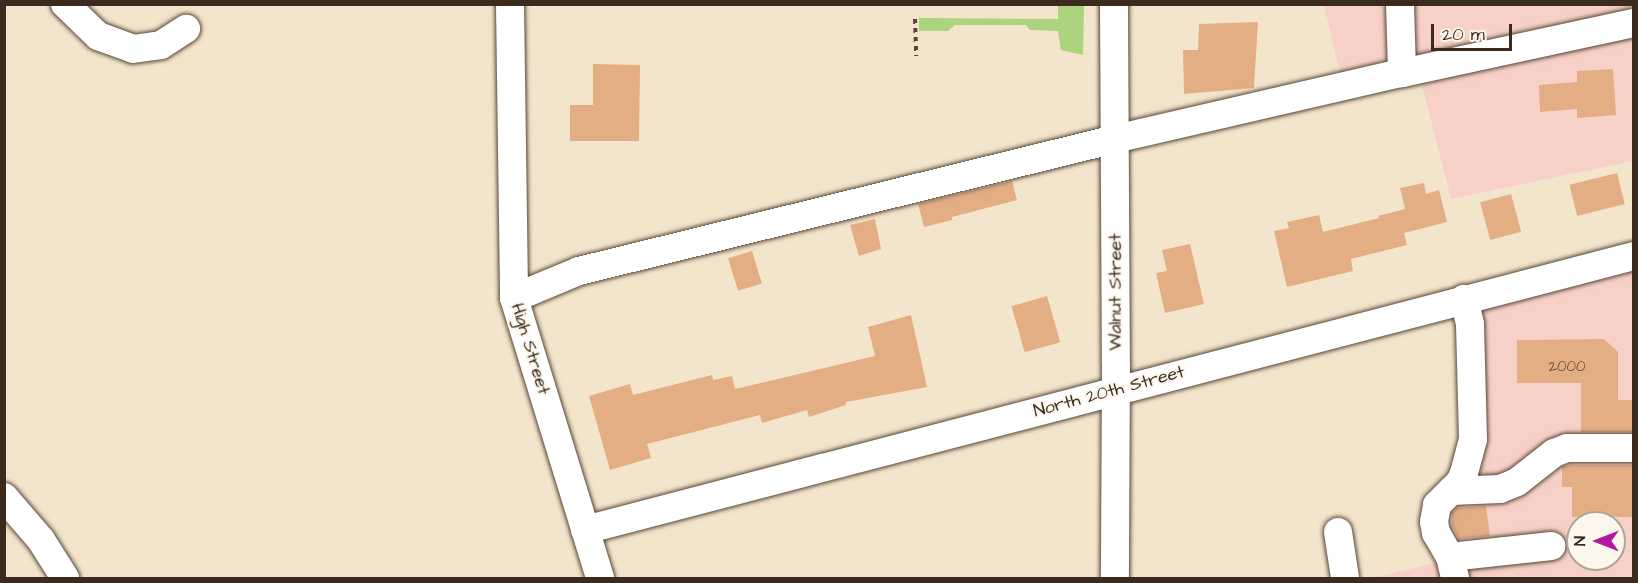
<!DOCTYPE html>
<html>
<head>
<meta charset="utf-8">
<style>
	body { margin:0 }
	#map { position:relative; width:1638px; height:583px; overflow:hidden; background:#f3e5cb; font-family:"Architects Daughter",sans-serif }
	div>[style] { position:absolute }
	.built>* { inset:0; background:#f7d1c8 }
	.green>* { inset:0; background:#acd37d }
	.building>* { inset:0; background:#e3ae84; transform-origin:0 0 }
	.path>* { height:4px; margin-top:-2px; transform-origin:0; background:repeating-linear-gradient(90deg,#574638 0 4.5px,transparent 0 9px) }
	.roads { filter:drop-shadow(0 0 2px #574638) drop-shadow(0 0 2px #574638) }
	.minor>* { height:28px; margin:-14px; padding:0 14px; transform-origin:14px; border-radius:14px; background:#fff }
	span { translate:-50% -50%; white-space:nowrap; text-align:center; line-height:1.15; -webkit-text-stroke:4.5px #fbf7ec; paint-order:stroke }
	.number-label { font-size:15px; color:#654b38 }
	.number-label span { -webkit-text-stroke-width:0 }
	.street-label { font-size:18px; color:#3b2a1e }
	.frame { position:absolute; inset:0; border:6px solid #3b2a1e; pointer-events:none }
	.north { position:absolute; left:1566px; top:511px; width:60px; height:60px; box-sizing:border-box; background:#fbf7ec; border:2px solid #aea59a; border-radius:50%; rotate:270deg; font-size:16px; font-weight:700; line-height:24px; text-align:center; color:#3b2a1e }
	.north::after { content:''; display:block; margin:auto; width:21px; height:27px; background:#b5179e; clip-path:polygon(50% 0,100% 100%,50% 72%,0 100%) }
	.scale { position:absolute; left:1431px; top:24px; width:81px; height:27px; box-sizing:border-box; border:3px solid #3b2a1e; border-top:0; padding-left:8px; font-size:18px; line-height:21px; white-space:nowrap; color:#3b2a1e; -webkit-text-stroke:4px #fbf7ec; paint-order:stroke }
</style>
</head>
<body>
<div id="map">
	<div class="built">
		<div style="clip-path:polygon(1324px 5px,1633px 5px,1633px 161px,1451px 199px,1416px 62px,1341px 77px)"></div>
		<div style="clip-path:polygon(evenodd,1633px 254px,1633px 578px,1371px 578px,1440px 562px,1446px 482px,1462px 455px,1461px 298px,1633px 254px,1578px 523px,1614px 523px,1614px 559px,1578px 559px,1578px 523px)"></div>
	</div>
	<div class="green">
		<div style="clip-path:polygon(1058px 5px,1084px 5px,1083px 55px,1061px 50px,1058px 31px,1030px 30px,1026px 25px,955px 25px,948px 31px,919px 31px,919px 18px,1058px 19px)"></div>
	</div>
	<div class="building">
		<div style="clip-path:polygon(1258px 22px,1254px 88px,1184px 94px,1183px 50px,1198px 50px,1199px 24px)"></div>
		<div style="clip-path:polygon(593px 64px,640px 65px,639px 141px,570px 141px,570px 105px,593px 105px)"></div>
		<div style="clip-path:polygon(1613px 69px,1616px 115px,1577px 118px,1577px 109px,1540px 112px,1539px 85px,1577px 82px,1577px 71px)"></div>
		<div style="left:1617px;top:173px;width:32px;height:49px;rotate:76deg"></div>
		<div style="clip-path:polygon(1012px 181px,1017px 200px,952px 217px,952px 220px,924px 227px,918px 204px)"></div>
		<div style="clip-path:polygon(1424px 183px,1426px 194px,1439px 190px,1447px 222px,1404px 233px,1407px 245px,1351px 259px,1353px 271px,1287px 287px,1274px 231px,1289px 228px,1287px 222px,1319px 215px,1323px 232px,1379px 218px,1378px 216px,1405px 209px,1400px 188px)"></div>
		<div style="left:1511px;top:194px;width:39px;height:32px;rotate:75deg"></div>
		<div style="clip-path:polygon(875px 219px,881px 249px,859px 256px,850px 225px)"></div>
		<div style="clip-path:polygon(1190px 244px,1204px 304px,1165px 313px,1156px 273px,1167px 271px,1162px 250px)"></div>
		<div style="left:752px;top:251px;width:34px;height:25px;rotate:73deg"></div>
		<div style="left:1047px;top:296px;width:48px;height:37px;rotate:74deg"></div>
		<div style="clip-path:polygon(911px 315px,927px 387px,846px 402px,846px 405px,809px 417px,807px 410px,762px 423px,760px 415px,647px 444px,651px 458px,610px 470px,589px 396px,630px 384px,633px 395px,712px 375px,713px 380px,732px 376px,735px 389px,875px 356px,868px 327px)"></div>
		<div style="clip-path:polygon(1604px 339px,1618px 352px,1618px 400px,1634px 400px,1634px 432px,1581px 432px,1581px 383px,1517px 383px,1517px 340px)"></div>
		<div style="clip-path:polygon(1570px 465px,1634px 465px,1634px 517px,1572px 517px,1572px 487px,1562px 487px,1562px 467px)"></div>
		<div style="clip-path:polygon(1486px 506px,1490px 536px,1459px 539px,1452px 527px,1452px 513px,1457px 508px)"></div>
	</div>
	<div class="path">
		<div style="left:915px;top:19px;width:37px;rotate:88deg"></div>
	</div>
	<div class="roads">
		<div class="minor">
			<div style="left:65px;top:4px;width:46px;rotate:44.1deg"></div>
			<div style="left:98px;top:36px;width:37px;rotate:20deg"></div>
			<div style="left:133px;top:49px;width:28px;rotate:-8deg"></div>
			<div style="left:161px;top:45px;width:30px;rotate:-33deg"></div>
			<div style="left:510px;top:4px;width:294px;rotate:89.2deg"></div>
			<div style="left:514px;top:298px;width:293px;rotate:72.9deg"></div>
			<div style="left:1114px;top:4px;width:361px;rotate:89.7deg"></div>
			<div style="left:1116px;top:365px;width:213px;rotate:90.3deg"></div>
			<div style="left:1400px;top:4px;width:69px;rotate:88.3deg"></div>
			<div style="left:514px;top:298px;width:70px;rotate:-22.6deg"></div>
			<div style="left:579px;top:271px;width:552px;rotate:-13.83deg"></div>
			<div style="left:1115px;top:139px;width:294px;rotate:-13deg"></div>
			<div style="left:1402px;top:73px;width:237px;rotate:-12.2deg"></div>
			<div style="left:1451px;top:491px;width:49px;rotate:-2.3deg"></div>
			<div style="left:1500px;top:489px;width:18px;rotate:-22deg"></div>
			<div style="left:1517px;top:482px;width:47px;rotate:-38.1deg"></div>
			<div style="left:1554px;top:453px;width:14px;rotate:-21deg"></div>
			<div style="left:1567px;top:448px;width:67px"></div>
			<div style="left:4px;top:497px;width:57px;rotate:49.3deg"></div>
			<div style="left:41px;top:540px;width:45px;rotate:57.7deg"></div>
			<div style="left:585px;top:530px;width:1084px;rotate:-14.64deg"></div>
			<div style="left:1338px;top:532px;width:47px;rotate:81.3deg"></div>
			<div style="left:1450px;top:557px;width:102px;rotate:-6.2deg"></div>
			<div style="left:1455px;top:578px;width:22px;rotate:-103deg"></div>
			<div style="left:1450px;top:557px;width:28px;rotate:-120deg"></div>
			<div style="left:1436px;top:533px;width:11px;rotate:-100deg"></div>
			<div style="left:1434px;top:522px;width:17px;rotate:-80deg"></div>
			<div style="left:1437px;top:505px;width:33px;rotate:-45deg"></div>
			<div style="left:1460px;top:482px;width:10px;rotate:-66deg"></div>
			<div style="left:1464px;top:473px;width:35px;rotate:-75deg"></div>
			<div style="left:1473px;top:439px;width:115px;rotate:-91.5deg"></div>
			<div style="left:1470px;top:324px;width:26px;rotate:-103deg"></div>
		</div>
	</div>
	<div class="number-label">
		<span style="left:1567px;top:367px">2000</span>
	</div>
	<div class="street-label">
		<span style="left:1116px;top:292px;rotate:-90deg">Walnut Street</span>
		<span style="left:530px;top:349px;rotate:73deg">High Street</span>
		<span style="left:1109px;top:392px;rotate:-15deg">North 20th Street</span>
	</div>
	<div class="frame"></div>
	<div class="north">N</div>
	<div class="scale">20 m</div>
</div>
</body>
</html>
